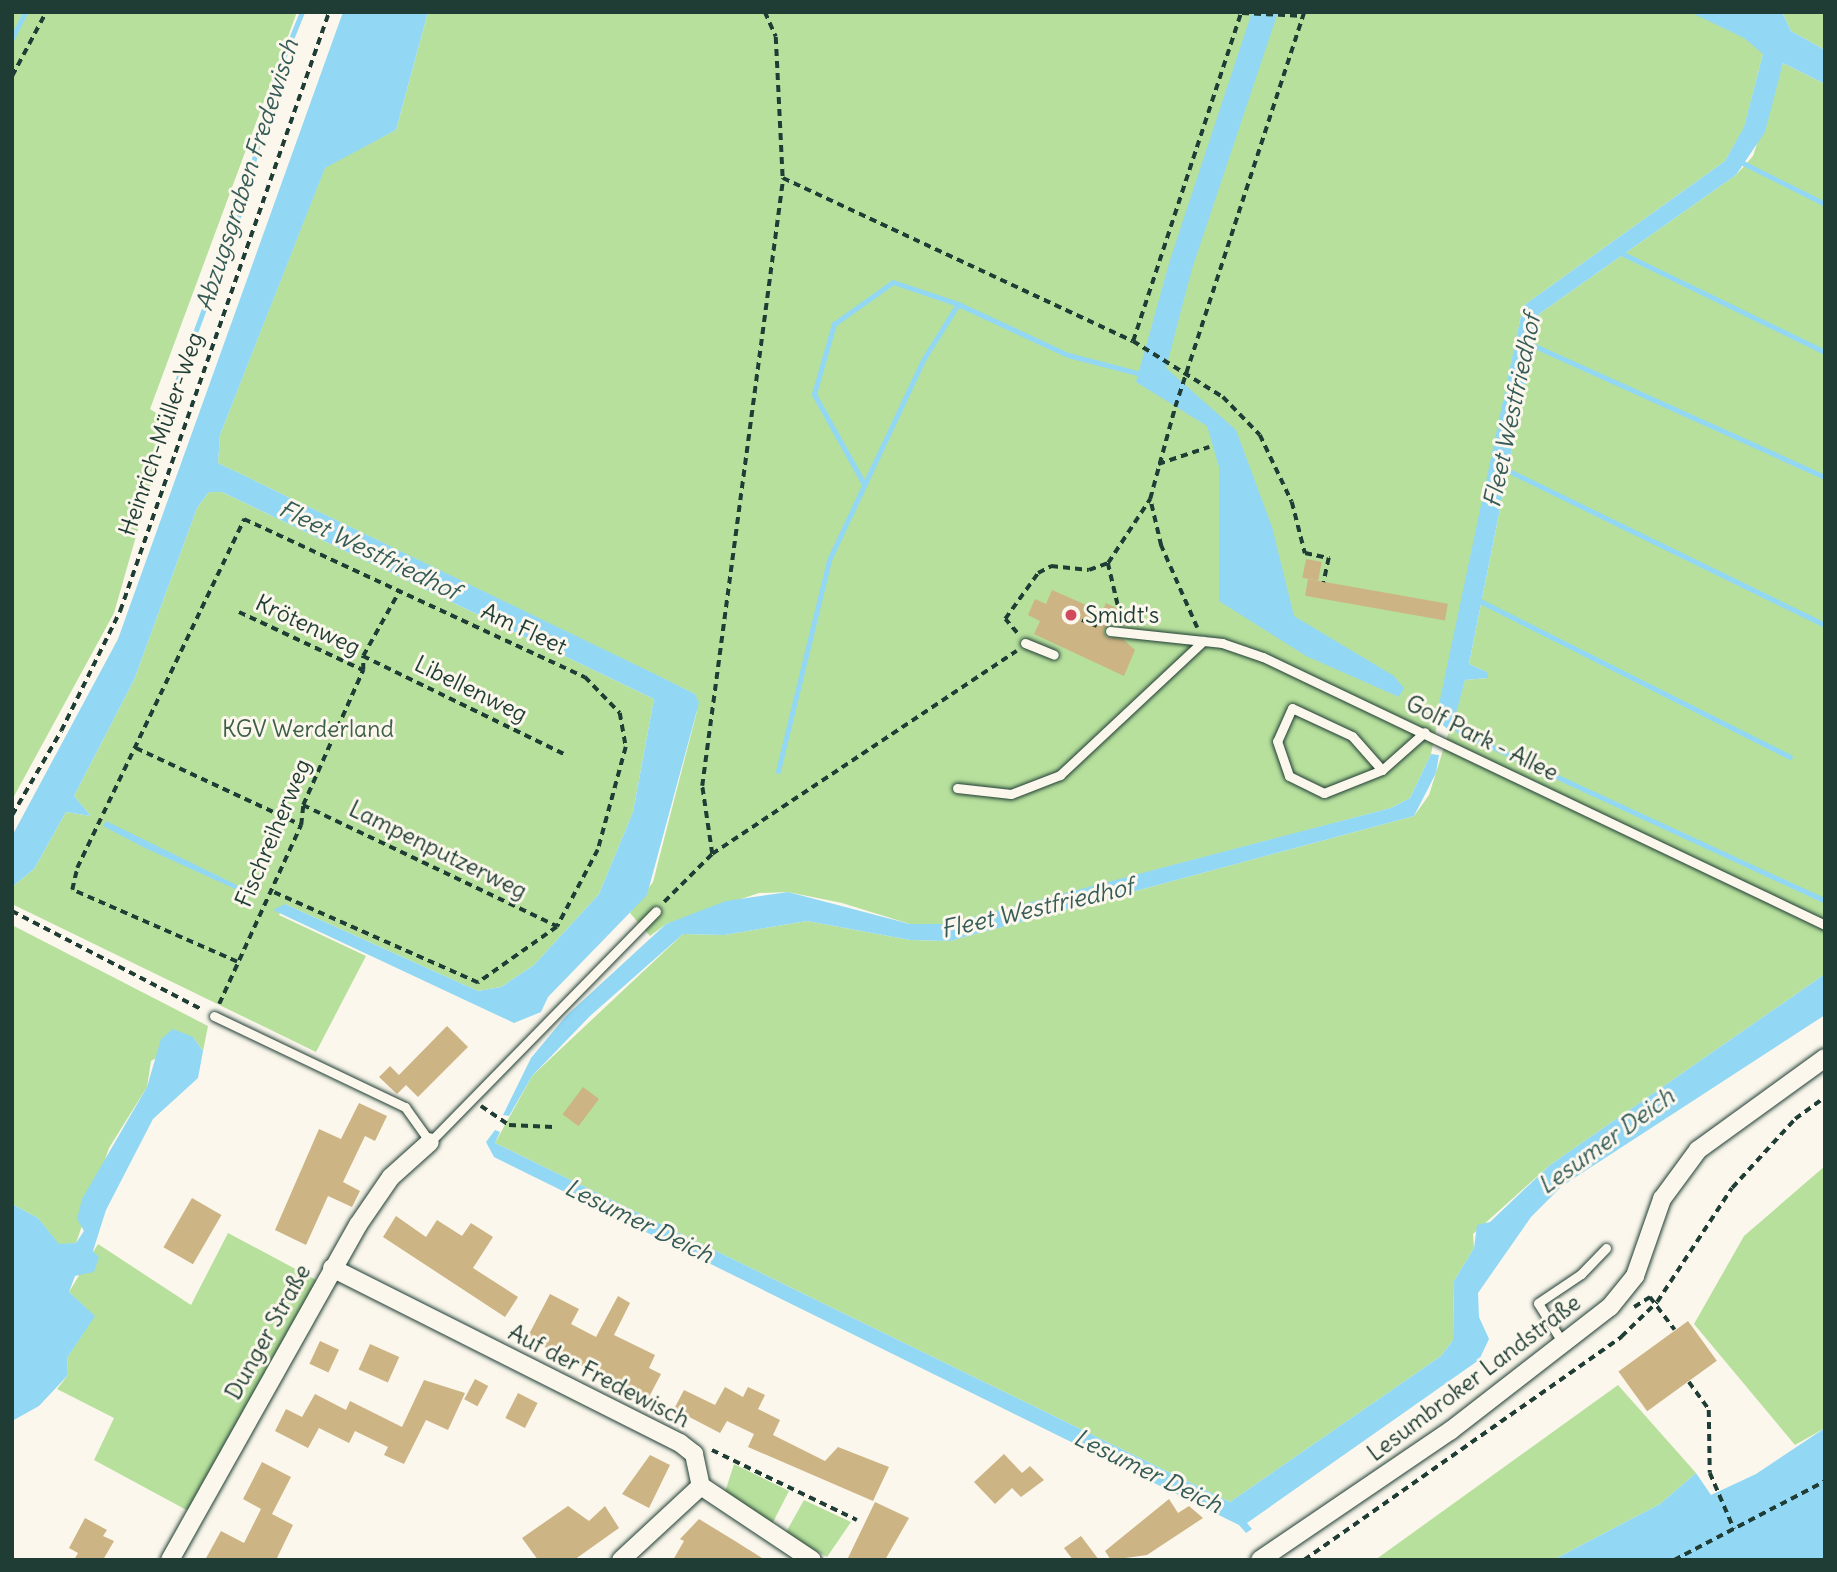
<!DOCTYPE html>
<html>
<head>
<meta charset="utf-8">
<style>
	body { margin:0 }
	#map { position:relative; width:1837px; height:1572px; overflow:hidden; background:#fbf7ec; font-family:Delius,sans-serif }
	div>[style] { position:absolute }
	.green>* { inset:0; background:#b7e09d }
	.water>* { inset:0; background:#92d7f4 }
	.stream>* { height:5px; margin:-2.5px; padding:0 2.5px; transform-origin:2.5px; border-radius:2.5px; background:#92d7f4 }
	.building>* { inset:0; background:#cdb484; transform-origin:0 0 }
	.path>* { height:3.5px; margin-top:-1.75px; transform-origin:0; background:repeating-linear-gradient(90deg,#1f3d34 0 7px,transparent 0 12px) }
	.roads { filter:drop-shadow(0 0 2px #1f3d34) drop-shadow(0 0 2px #1f3d34) }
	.lane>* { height:9px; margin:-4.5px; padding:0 4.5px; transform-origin:4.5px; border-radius:4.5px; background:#fbf7ec }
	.street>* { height:18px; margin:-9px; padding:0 9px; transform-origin:9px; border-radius:9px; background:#fbf7ec }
	.dots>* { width:19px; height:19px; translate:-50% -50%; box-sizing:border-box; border:4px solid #fbf7ec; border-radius:50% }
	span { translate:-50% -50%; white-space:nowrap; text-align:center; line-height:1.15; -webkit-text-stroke:6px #fbf7ec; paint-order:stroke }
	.street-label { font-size:23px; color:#1f3d34 }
	.poi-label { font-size:23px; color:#1f3d34 }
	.left { translate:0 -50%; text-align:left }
	.park-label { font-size:23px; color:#3d5e49 }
	.water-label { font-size:24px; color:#365c5a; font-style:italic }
	.frame { position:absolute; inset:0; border:14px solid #1f3d34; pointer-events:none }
</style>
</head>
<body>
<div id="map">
	<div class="green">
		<div style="clip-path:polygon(12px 12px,297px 12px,150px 409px,169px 421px,114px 613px,12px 800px)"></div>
		<div style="clip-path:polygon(428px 12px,1763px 12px,1763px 54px,1744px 128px,1725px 161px,1523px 306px,1431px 754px,1410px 798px,1391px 808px,947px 925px,910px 924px,842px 903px,788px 892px,759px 893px,666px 924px,650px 936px,630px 913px,653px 882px,697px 711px,695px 694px,218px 463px,220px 435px,325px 167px,396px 130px)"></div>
		<div style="clip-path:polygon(1782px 12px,1825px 12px,1825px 50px,1791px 31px)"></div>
		<div style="clip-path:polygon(1783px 63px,1825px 84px,1825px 974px,1550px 1165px,1473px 1234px,1474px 1248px,1454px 1281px,1453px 1340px,1441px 1356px,1230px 1502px,495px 1143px,532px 1076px,683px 934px,724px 935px,807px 921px,910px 940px,950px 941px,1414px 816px,1429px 795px,1465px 680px,1487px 678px,1487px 672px,1469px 664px,1539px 314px,1736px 175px,1753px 156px)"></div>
		<div style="clip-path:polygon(209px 492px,222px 492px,654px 699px,633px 812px,599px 894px,534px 965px,501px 987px,478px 991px,285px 904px,279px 915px,366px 956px,316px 1052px,12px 904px,12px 887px,34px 869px,66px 812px,91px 816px,74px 796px,134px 680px,197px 508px)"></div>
		<div style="clip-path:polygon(12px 925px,208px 1026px,203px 1051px,193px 1037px,151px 1061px,147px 1087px,109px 1148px,76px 1243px,59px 1245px,38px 1218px,12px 1204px)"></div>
		<div style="clip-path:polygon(1825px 1166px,1825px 1428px,1795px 1445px,1694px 1324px,1744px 1236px)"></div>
		<div style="clip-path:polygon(228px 1233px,318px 1281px,192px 1513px,94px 1460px,114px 1418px,57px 1389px,68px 1375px,67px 1358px,94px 1316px,69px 1292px,98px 1244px,191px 1305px)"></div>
		<div style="clip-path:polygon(1618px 1385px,1696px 1473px,1660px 1504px,1553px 1560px,1375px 1560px)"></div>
		<div style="clip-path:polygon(734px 1464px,789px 1491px,772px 1524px,725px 1492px)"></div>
		<div style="clip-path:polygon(804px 1500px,851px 1522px,827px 1557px,785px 1534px)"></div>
	</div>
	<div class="water">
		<div style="clip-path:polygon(343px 12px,428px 12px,396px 130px,325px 168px,220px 435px,218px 463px,661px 677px,695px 694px,699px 703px,647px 895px,548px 997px,541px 1012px,514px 1023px,273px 910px,285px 904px,478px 991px,501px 987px,534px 965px,599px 894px,633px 812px,654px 699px,222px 492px,209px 492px,197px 508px,134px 680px,74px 796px,91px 816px,66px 812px,34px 869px,12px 887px,12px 836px,118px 639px)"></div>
		<div style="clip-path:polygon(1252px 12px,1278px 12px,1192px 269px,1166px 368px,1236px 430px,1272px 527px,1294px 616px,1394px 676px,1404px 688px,1399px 697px,1306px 656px,1219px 601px,1219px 467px,1207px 426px,1136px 382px,1170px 260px)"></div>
		<div style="clip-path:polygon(1690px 12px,1782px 12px,1791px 31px,1825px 50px,1825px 84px,1783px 63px,1765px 132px,1736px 175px,1539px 314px,1469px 664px,1487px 672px,1488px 678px,1465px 680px,1451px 732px,1438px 721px,1438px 709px,1523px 306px,1725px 161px,1744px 127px,1763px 54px,1744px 38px)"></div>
		<div style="clip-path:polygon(1431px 754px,1439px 755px,1436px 773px,1414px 816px,950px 941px,910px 940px,807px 921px,724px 935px,683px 934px,590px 1016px,532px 1076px,509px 1116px,503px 1115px,531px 1058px,566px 1016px,666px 924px,726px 901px,788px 892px,910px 924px,947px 924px,1391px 808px,1410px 798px)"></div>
		<div style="clip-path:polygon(106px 821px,255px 894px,255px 898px,145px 848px,103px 826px)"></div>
		<div style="clip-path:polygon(1825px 974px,1825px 1015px,1562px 1186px,1531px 1217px,1478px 1293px,1479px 1317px,1489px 1339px,1479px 1360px,1247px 1523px,1252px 1529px,1246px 1533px,1239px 1525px,494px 1157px,486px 1142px,495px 1130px,500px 1132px,495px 1143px,1230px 1502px,1441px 1356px,1453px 1340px,1454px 1281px,1474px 1248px,1477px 1225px,1490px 1222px,1550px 1165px)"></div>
		<div style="clip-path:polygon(173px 1029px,193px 1037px,203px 1051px,198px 1078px,153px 1119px,106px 1210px,93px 1251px,99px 1257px,94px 1272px,75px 1276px,69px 1292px,95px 1316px,67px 1358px,68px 1375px,39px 1406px,12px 1421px,12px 1204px,38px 1218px,59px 1244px,76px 1243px,84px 1231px,77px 1219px,82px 1199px,147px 1087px,161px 1039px)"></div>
		<div style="clip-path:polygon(1825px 1428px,1825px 1560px,1553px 1560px,1660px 1504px,1696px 1473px,1711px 1495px,1756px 1474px)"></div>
	</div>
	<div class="stream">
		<div style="left:12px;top:38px;width:29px;rotate:-63deg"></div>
		<div style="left:1741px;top:162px;width:94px;rotate:26.6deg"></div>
		<div style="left:1617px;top:251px;width:231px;rotate:25.9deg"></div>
		<div style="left:1528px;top:343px;width:326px;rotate:24.3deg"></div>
		<div style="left:164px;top:416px;width:221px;rotate:-69.6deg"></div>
		<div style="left:241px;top:209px;width:135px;rotate:-75.5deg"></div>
		<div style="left:275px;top:78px;width:71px;rotate:-67.8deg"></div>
		<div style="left:1505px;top:469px;width:356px;rotate:26deg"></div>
		<div style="left:864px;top:484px;width:103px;rotate:-119.1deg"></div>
		<div style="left:814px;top:394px;width:73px;rotate:-74.1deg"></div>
		<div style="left:834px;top:324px;width:72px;rotate:-35.4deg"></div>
		<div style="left:893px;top:282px;width:69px;rotate:18.7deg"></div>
		<div style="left:1478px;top:600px;width:349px;rotate:26.7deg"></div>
		<div style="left:1451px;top:722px;width:13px;rotate:48deg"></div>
		<div style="left:1460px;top:732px;width:402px;rotate:24.8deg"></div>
		<div style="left:778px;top:771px;width:217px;rotate:-76.4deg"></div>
		<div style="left:829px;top:560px;width:221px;rotate:-64.8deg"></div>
		<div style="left:923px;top:360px;width:66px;rotate:-58deg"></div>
		<div style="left:958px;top:304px;width:121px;rotate:24.9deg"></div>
		<div style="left:1068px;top:355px;width:75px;rotate:14.6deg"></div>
	</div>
	<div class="building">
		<div style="left:1306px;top:559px;width:16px;height:19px;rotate:11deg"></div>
		<div style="left:1308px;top:579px;width:142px;height:17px;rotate:10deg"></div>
		<div style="clip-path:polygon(1052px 590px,1102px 612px,1106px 603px,1134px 616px,1129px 626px,1110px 624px,1103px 630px,1106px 637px,1123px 639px,1135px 650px,1124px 676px,1034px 634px,1040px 621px,1028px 615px,1035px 599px,1046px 604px)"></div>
		<div style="clip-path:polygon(447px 1026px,468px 1047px,418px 1097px,406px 1085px,397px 1094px,379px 1077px,390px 1066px,399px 1075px)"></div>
		<div style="left:583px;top:1087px;width:20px;height:34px;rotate:37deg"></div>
		<div style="clip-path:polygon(359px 1103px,387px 1116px,375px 1141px,365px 1136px,343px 1182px,360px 1191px,352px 1207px,328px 1196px,306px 1245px,275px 1230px,319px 1129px,341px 1139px)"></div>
		<div style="left:192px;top:1198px;width:34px;height:57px;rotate:30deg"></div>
		<div style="clip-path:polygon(396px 1216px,426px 1237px,437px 1220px,462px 1236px,471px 1223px,493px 1237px,473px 1268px,518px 1297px,505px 1317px,383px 1237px)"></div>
		<div style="clip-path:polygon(550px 1294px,579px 1309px,571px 1324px,596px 1337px,618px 1296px,630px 1303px,614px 1335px,655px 1355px,649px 1368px,661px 1374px,648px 1399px,527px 1338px)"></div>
		<div style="left:1688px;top:1321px;width:49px;height:86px;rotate:54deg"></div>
		<div style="left:320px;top:1341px;width:21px;height:25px;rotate:25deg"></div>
		<div style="left:370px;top:1344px;width:32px;height:28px;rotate:24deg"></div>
		<div style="left:475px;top:1379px;width:15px;height:23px;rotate:28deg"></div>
		<div style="clip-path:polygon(424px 1380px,465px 1393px,448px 1430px,426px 1420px,404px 1464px,384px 1455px,388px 1447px,355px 1431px,349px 1443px,319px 1428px,308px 1448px,275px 1431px,286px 1409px,302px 1417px,315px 1394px,346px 1410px,350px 1401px,402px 1427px)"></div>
		<div style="clip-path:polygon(725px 1387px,743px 1397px,748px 1387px,765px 1395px,758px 1409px,780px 1420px,773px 1435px,825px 1461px,838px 1447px,889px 1467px,873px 1501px,748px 1447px,754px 1434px,727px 1421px,720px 1433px,674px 1409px,684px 1390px,715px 1405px)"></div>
		<div style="left:518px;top:1393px;width:22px;height:28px;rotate:27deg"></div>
		<div style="clip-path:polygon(1004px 1454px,1022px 1473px,1030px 1466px,1044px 1480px,1021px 1497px,1012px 1488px,995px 1504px,974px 1482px)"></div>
		<div style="clip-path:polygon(650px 1455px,670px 1465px,649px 1508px,622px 1494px)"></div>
		<div style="clip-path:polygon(262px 1462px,291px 1477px,272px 1514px,293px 1525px,276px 1560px,205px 1560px,221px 1531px,244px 1543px,261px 1509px,243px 1499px)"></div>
		<div style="clip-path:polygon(1169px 1499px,1178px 1513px,1189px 1506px,1203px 1518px,1147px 1555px,1111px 1560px,1105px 1551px)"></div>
		<div style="clip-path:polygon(875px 1502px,909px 1518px,885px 1560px,847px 1560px)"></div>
		<div style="clip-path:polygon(568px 1506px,589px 1521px,605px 1506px,619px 1528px,574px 1560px,538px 1560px,522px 1538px)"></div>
		<div style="clip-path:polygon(85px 1518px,107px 1530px,103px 1536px,114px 1541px,103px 1560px,74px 1560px,78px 1553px,69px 1548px)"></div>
		<div style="clip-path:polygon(699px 1519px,735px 1541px,765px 1560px,673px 1560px,684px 1541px,680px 1539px)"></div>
		<div style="clip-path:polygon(1081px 1536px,1099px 1560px,1073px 1560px,1064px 1548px)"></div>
	</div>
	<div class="path">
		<div style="left:765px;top:12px;width:27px;rotate:66deg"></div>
		<div style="left:776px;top:37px;width:141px;rotate:87.2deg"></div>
		<div style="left:783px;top:178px;width:386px;rotate:25deg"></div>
		<div style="left:1133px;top:341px;width:106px;rotate:31.9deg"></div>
		<div style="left:1223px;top:397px;width:53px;rotate:45.8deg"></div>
		<div style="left:1260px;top:435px;width:74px;rotate:64.5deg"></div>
		<div style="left:1292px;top:502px;width:53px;rotate:75.7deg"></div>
		<div style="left:1305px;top:553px;width:25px;rotate:12deg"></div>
		<div style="left:1329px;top:558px;width:25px;rotate:102deg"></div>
		<div style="left:1242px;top:13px;width:61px;rotate:2.8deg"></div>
		<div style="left:12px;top:76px;width:72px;rotate:-62deg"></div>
		<div style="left:1133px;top:341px;width:346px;rotate:-71.8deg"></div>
		<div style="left:1158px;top:464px;width:54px;rotate:-18.4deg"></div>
		<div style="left:1108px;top:563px;width:48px;rotate:76.8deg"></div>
		<div style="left:239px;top:612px;width:137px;rotate:25.1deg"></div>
		<div style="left:1082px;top:620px;width:16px;rotate:22deg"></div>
		<div style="left:1197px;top:628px;width:90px;rotate:-113.7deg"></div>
		<div style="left:1161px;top:546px;width:48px;rotate:-103.2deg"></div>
		<div style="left:1150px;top:499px;width:95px;rotate:-74.8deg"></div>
		<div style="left:1175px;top:407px;width:416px;rotate:-71.9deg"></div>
		<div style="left:1017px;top:633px;width:18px;rotate:-131deg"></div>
		<div style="left:1005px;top:619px;width:57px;rotate:-54.3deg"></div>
		<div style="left:1038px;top:573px;width:15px;rotate:-28deg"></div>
		<div style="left:1051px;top:566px;width:38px;rotate:6deg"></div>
		<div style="left:1089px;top:570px;width:20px;rotate:-20deg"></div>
		<div style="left:1108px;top:563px;width:77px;rotate:-56.7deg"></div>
		<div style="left:363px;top:656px;width:224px;rotate:26deg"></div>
		<div style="left:136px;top:748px;width:182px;rotate:25deg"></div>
		<div style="left:303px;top:805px;width:281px;rotate:25.5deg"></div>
		<div style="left:12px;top:815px;width:97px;rotate:-59.7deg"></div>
		<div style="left:61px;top:731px;width:134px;rotate:-63.8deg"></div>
		<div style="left:120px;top:611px;width:634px;rotate:-70.77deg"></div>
		<div style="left:712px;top:854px;width:69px;rotate:-98.4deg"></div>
		<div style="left:702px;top:786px;width:613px;rotate:-82.41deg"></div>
		<div style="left:664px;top:902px;width:68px;rotate:-45deg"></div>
		<div style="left:712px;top:854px;width:366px;rotate:-33.7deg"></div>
		<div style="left:12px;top:911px;width:215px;rotate:27.4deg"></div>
		<div style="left:237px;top:962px;width:180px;rotate:-156.4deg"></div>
		<div style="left:72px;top:890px;width:23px;rotate:-77deg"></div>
		<div style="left:77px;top:868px;width:387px;rotate:-64.4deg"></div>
		<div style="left:244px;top:519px;width:376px;rotate:24.9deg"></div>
		<div style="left:585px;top:677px;width:50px;rotate:45.8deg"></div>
		<div style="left:620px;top:713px;width:35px;rotate:80deg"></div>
		<div style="left:626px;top:747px;width:107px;rotate:105.2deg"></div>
		<div style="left:598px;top:850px;width:87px;rotate:118deg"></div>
		<div style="left:557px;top:927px;width:97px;rotate:144.7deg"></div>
		<div style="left:478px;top:983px;width:227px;rotate:-156.1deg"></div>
		<div style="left:219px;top:1004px;width:197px;rotate:-65.4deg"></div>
		<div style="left:301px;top:825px;width:20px;rotate:-84deg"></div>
		<div style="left:303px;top:805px;width:148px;rotate:-66deg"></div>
		<div style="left:363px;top:670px;width:14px;rotate:-90deg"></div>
		<div style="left:363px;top:656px;width:76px;rotate:-60.7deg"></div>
		<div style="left:481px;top:1106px;width:34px;rotate:34deg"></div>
		<div style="left:509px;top:1125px;width:44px;rotate:2.6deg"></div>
		<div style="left:1634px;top:1307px;width:19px;rotate:-32deg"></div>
		<div style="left:1650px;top:1297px;width:41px;rotate:52.9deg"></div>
		<div style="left:1689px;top:1382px;width:34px;rotate:54deg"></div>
		<div style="left:1709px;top:1410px;width:63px;rotate:89.1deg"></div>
		<div style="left:1710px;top:1473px;width:61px;rotate:66.8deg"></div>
		<div style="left:712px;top:1450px;width:161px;rotate:25.8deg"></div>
		<div style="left:1304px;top:1560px;width:388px;rotate:-35.1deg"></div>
		<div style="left:1621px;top:1337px;width:50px;rotate:-44.2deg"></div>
		<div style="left:1657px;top:1302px;width:136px;rotate:-56.7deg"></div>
		<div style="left:1732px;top:1188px;width:93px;rotate:-47.6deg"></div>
		<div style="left:1795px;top:1119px;width:37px;rotate:-36deg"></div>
		<div style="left:1674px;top:1560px;width:170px;rotate:-27.6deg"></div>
	</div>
	<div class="roads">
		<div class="lane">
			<div style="left:1110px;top:631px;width:113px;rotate:6.1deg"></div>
			<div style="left:1222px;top:643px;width:43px;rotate:18.9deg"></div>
			<div style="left:1263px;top:657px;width:623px;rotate:25.49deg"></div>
			<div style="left:1025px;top:643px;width:31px;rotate:22deg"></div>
			<div style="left:1382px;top:770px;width:45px;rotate:-131.4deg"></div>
			<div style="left:1352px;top:736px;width:66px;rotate:-155deg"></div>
			<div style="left:1292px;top:708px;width:36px;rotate:114deg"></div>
			<div style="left:1277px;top:741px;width:37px;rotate:71deg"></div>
			<div style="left:1289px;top:776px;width:39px;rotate:26deg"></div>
			<div style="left:1324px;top:793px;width:62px;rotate:-21.6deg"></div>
			<div style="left:1382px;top:770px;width:57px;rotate:-41.5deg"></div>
			<div style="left:957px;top:788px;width:54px;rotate:6.3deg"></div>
			<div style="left:1011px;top:794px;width:53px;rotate:-21.2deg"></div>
			<div style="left:1060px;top:775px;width:196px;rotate:-43.1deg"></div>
			<div style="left:214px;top:1016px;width:212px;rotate:25.5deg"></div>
			<div style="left:405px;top:1107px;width:43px;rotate:54.5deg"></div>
			<div style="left:430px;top:1142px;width:323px;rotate:-45.6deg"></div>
			<div style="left:1564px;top:1345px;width:49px;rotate:-121.8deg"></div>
			<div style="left:1538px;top:1303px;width:52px;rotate:-34deg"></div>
			<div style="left:1581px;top:1274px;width:36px;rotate:-46deg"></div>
		</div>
		<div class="street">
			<div style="left:332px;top:1268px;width:390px;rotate:26.7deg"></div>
			<div style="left:680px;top:1443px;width:18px;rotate:38deg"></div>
			<div style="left:694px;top:1454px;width:33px;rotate:78deg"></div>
			<div style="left:701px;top:1486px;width:133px;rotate:33.7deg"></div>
			<div style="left:170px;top:1560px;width:384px;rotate:-60.7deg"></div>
			<div style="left:358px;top:1225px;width:58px;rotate:-55.5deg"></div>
			<div style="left:391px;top:1177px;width:52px;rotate:-41.9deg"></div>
			<div style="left:621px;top:1560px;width:109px;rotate:-42.8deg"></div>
			<div style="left:1260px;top:1560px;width:230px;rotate:-34.2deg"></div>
			<div style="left:1450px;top:1431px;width:202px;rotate:-37.8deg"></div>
			<div style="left:1610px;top:1307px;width:40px;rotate:-51deg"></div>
			<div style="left:1635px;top:1276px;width:82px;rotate:-70.7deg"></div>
			<div style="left:1662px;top:1199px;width:61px;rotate:-53.7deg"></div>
			<div style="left:1698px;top:1150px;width:157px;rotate:-35.9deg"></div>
		</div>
	</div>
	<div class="dots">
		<div style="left:1071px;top:615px;background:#d1495b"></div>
	</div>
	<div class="street-label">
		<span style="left:161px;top:434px;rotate:-71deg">Heinrich-Müller-Weg</span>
		<span style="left:308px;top:625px;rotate:25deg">Krötenweg</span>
		<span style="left:524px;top:629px;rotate:25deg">Am Fleet</span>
		<span style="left:471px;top:689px;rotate:26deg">Libellenweg</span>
		<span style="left:1482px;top:738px;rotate:26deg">Golf Park - Allee</span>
		<span style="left:273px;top:833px;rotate:-67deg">Fischreiherweg</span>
		<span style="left:438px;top:850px;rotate:26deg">Lampenputzerweg</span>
		<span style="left:268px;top:1332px;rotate:-61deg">Dunger Straße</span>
		<span style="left:599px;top:1376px;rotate:27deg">Auf der Fredewisch</span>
		<span style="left:1474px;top:1378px;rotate:-37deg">Lesumbroker Landstraße</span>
	</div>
	<div class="poi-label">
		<span class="left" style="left:1085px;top:615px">Smidt's</span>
	</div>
	<div class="park-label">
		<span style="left:308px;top:729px">KGV Werderland</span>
	</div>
	<div class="water-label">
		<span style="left:247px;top:175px;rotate:-72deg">Abzugsgraben Fredewisch</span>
		<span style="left:1512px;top:411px;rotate:-78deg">Fleet Westfriedhof</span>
		<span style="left:369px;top:550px;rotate:26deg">Fleet Westfriedhof</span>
		<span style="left:1037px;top:908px;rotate:-13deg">Fleet Westfriedhof</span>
		<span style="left:1606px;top:1141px;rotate:-36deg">Lesumer Deich</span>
		<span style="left:639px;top:1221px;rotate:26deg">Lesumer Deich</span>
		<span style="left:1148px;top:1471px;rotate:26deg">Lesumer Deich</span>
	</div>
	<div class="frame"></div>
</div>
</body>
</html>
